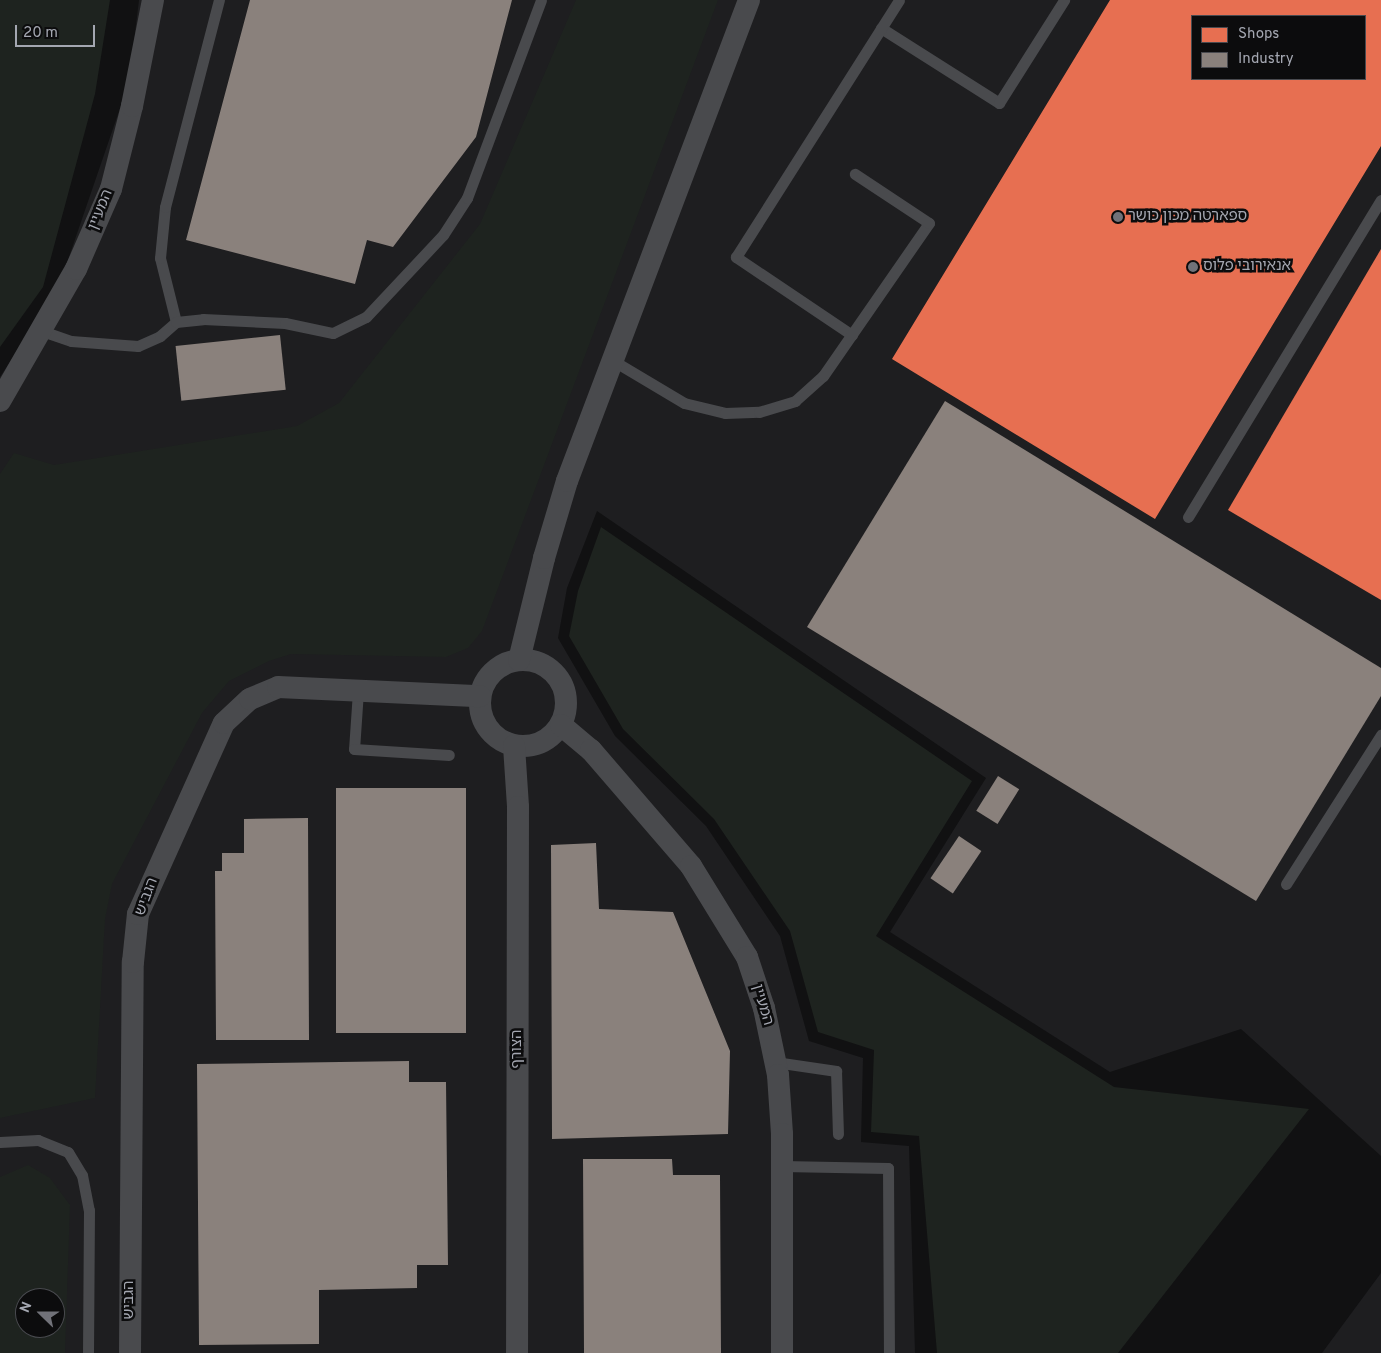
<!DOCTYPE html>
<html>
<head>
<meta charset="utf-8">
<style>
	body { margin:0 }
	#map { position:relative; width:1381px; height:1353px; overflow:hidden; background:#111112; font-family:Overpass,"Noto Sans Hebrew",sans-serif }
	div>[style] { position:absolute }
	.built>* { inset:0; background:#1e1e20 }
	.green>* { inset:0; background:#1e231f }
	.shops>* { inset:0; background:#e76f51 }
	.industry>* { inset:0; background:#8a817c; transform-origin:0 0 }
	.lane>* { height:11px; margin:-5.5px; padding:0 5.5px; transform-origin:5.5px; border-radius:5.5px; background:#494a4d }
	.street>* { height:22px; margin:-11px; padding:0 11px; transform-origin:11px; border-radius:11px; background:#494a4d }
	.street>.ring { margin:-11px; padding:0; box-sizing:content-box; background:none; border:22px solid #494a4d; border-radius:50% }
	.dots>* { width:14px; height:14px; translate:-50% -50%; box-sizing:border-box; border:2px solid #0c0c0d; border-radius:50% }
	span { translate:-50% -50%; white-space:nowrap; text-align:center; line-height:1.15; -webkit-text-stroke:5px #0c0c0d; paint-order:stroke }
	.street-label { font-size:15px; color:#a4a7b1 }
	.poi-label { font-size:15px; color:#a4a7b1 }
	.left { translate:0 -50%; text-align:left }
	.legend { position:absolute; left:1191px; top:15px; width:175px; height:65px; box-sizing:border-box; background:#0c0c0d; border:1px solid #494a4f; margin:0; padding:6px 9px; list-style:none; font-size:15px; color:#a4a7b1 }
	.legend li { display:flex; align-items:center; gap:10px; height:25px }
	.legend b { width:25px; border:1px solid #494a4f }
	.north { position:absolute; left:15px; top:1288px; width:50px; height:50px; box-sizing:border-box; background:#0c0c0d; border:1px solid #494a4f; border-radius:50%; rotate:292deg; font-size:14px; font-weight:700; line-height:20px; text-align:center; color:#a4a7b1 }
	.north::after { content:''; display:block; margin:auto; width:18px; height:22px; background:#717279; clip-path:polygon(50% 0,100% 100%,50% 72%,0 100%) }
	.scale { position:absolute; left:15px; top:25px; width:80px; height:22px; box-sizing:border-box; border:2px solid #a4a7b1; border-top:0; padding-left:6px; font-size:15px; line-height:18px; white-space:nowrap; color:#a4a7b1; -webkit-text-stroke:4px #0c0c0d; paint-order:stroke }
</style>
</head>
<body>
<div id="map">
	<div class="built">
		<div style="clip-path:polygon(evenodd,139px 0,1381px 0,1381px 1156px,1241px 1029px,1110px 1072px,890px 932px,986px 778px,597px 511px,567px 588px,558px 638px,615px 736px,706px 826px,780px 936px,809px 1041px,863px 1058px,861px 1142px,909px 1146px,915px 1353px,0 1353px,0 377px,59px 286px,129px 82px,139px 0,1192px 16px,1365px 16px,1365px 79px,1192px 79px,1192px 16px,139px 0,25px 1298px,55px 1298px,55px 1328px,25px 1328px,25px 1298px)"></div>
		<div style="clip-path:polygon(1381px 1273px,1381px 1353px,1322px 1353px)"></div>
	</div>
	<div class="green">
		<div style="clip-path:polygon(0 0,110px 0,95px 94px,43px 287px,0 347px)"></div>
		<div style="clip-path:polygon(576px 0,718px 0,482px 631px,468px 648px,446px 657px,291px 654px,269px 661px,229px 681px,202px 713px,112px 884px,105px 919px,95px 1098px,0 1118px,0 474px,14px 453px,54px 465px,297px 426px,339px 403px,480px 224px)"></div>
		<div style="clip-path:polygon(601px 527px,972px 781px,876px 936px,1114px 1087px,1309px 1109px,1118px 1353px,937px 1353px,919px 1136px,871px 1132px,874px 1050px,818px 1032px,790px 931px,714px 819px,623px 729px,569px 636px,578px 591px)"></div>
		<div style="clip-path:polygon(evenodd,28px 1165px,50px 1178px,70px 1205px,65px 1353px,0 1353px,0 1177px,28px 1165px,25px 1298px,55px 1298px,55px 1328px,25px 1328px,25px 1298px)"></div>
	</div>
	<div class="shops">
		<div style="clip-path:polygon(evenodd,1110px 0,1381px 0,1381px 146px,1155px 519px,892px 359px,1110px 0,1192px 16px,1365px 16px,1365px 79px,1192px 79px,1192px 16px)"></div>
		<div style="clip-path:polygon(1381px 249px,1381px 600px,1228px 510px)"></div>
	</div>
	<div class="industry">
		<div style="clip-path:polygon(250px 0,512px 0,476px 137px,393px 247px,367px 240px,355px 284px,186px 240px)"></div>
		<div style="left:280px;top:335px;width:55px;height:105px;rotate:84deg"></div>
		<div style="clip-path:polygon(945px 401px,1381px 668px,1381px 696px,1256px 901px,807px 627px)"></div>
		<div style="left:998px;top:776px;width:25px;height:41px;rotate:32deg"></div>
		<div style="left:466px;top:788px;width:245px;height:130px;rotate:90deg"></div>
		<div style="clip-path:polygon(308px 818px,309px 1040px,216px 1040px,215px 871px,222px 871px,222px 853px,244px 853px,244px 819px)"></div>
		<div style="left:959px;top:836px;width:27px;height:51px;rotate:34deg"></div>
		<div style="clip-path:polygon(596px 843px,599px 909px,673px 912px,730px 1051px,728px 1134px,552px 1139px,551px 845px)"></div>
		<div style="clip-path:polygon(409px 1061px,409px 1082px,446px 1082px,448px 1265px,417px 1265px,417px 1288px,319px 1290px,319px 1344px,199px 1345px,197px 1064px)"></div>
		<div style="clip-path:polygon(583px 1159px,672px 1159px,673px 1175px,720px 1175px,721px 1353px,584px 1353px)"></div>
	</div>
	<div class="lane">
		<div style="left:881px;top:28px;width:140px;rotate:32.4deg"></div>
		<div style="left:999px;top:103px;width:122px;rotate:-57.7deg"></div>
		<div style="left:176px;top:322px;width:66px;rotate:-104deg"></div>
		<div style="left:160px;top:258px;width:51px;rotate:-84.4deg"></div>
		<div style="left:165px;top:207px;width:214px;rotate:-75.4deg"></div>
		<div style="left:42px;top:331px;width:31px;rotate:19deg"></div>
		<div style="left:71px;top:341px;width:67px;rotate:4.3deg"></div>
		<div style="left:138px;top:346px;width:24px;rotate:-24deg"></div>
		<div style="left:160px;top:336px;width:21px;rotate:-41deg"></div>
		<div style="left:176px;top:322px;width:27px;rotate:-6deg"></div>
		<div style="left:203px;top:319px;width:82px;rotate:2.8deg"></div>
		<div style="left:285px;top:323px;width:49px;rotate:11.8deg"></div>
		<div style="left:333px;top:333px;width:37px;rotate:-26deg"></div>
		<div style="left:366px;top:317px;width:112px;rotate:-46.8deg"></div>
		<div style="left:443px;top:235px;width:44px;rotate:-57deg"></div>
		<div style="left:467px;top:198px;width:211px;rotate:-69.5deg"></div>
		<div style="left:852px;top:335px;width:140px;rotate:-146.1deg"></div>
		<div style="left:736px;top:257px;width:304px;rotate:-57.6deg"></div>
		<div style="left:612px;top:360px;width:84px;rotate:30.8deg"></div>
		<div style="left:684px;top:403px;width:42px;rotate:13.7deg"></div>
		<div style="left:725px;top:413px;width:34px;rotate:-2deg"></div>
		<div style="left:759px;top:412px;width:38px;rotate:-17deg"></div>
		<div style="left:795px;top:401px;width:38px;rotate:-42deg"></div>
		<div style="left:823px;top:376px;width:186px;rotate:-55.3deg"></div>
		<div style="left:929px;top:223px;width:89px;rotate:-146.5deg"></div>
		<div style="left:1188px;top:517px;width:371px;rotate:-58.7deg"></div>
		<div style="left:358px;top:691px;width:58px;rotate:93.9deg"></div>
		<div style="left:354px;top:749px;width:95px;rotate:3.6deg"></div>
		<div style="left:1286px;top:884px;width:177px;rotate:-57.5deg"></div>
		<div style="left:775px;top:1062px;width:62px;rotate:8.4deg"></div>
		<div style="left:836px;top:1071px;width:63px;rotate:88.2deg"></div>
		<div style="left:0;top:1142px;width:38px;rotate:-3deg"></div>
		<div style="left:38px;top:1140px;width:32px;rotate:22deg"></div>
		<div style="left:68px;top:1152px;width:27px;rotate:59deg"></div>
		<div style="left:82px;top:1175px;width:36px;rotate:79deg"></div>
		<div style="left:89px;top:1210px;width:143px;rotate:90.4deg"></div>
		<div style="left:782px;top:1166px;width:106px;rotate:1.1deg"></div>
		<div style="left:888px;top:1168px;width:185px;rotate:89.7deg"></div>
	</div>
	<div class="street">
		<div style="left:0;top:401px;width:152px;rotate:-60.1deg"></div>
		<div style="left:76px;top:269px;width:87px;rotate:-66.4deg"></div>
		<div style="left:111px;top:189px;width:86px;rotate:-75.8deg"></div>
		<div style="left:132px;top:106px;width:108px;rotate:-78.8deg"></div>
		<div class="ring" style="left:480px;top:660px;width:64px;height:64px"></div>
		<div style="left:519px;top:660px;width:105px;rotate:-76.2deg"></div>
		<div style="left:544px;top:558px;width:80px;rotate:-73.4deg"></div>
		<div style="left:567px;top:481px;width:514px;rotate:-69.27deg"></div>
		<div style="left:561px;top:725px;width:39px;rotate:40deg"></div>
		<div style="left:591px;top:750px;width:153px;rotate:49.2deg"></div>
		<div style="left:691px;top:866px;width:107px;rotate:58.4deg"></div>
		<div style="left:747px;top:957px;width:54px;rotate:71.6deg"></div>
		<div style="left:764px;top:1008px;width:68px;rotate:78.2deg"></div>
		<div style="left:778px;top:1075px;width:59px;rotate:86.1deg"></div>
		<div style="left:782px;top:1134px;width:219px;rotate:90deg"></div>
		<div style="left:514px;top:746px;width:61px;rotate:86.2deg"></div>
		<div style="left:518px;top:807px;width:546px;rotate:90.1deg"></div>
		<div style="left:130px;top:1353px;width:391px;rotate:-89.6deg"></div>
		<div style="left:133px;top:962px;width:48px;rotate:-84.1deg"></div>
		<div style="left:138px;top:914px;width:209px;rotate:-65.8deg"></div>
		<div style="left:224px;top:723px;width:35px;rotate:-43deg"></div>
		<div style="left:250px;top:699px;width:30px;rotate:-23deg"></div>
		<div style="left:278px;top:687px;width:202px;rotate:2.6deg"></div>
	</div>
	<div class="dots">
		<div style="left:1118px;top:217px;background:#717279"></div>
		<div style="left:1193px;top:267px;background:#717279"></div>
	</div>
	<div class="street-label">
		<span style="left:101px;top:210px;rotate:-68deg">המעיין</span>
		<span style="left:147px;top:897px;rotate:-69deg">הגביש</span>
		<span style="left:762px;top:1005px;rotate:74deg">המעיין</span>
		<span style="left:518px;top:1049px;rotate:-90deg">הצורף</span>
		<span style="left:130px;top:1300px;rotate:-90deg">הגביש</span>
	</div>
	<div class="poi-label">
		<span class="left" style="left:1128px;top:217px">ספארטה מכון כושר</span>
		<span class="left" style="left:1203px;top:267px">אנאירובי פלוס</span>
	</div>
	<ul class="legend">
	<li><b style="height:14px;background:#e76f51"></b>Shops</li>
	<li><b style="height:14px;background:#8a817c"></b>Industry</li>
	</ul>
	<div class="north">N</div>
	<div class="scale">20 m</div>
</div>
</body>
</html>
